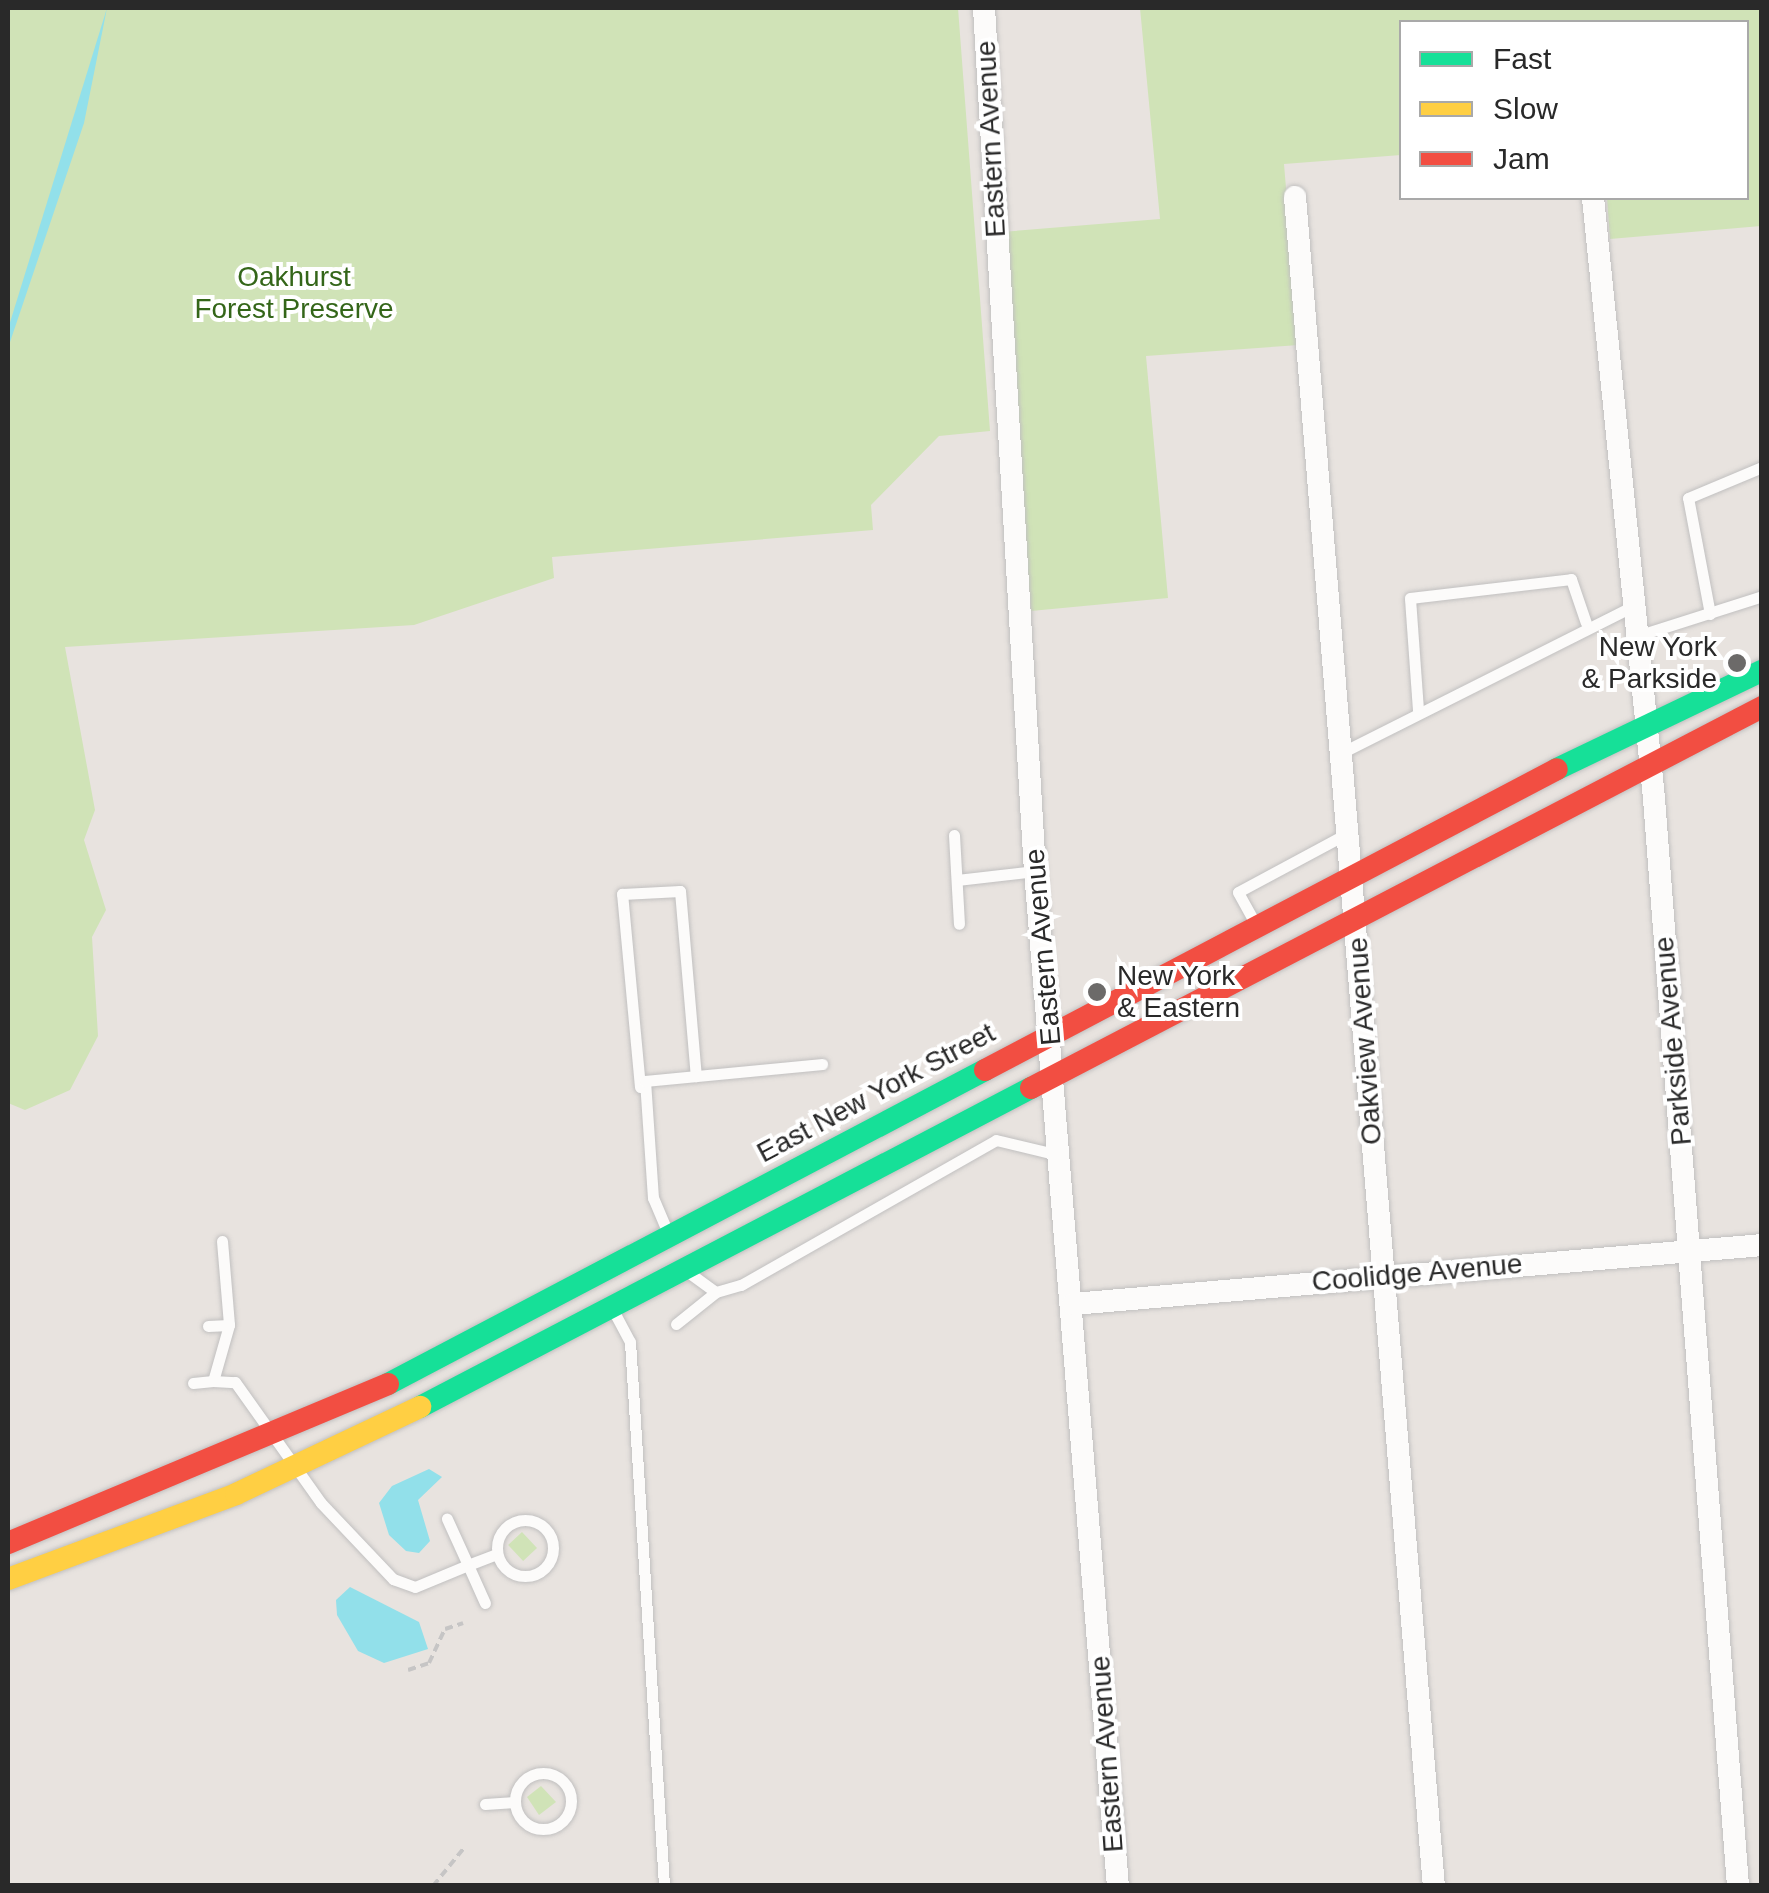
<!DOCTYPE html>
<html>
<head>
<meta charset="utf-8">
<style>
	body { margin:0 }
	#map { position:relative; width:1769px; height:1893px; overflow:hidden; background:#e8e3df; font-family:Arial,sans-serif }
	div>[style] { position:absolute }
	.green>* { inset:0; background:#d0e3b7; transform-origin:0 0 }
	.water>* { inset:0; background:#92e0ea }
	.path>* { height:4px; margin-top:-2px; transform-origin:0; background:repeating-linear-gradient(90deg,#c6c5c5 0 8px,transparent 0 13px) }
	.roads { filter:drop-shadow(0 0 2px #c1c0c0) drop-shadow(0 0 2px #c1c0c0) }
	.lane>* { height:11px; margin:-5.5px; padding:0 5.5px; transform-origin:5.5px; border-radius:5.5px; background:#fcfbfa }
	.lane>.ring { margin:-5.5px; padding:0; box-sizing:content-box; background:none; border:11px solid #fcfbfa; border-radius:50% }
	.street>* { height:22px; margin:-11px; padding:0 11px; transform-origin:11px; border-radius:11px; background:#fcfbfa }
	.fast>* { height:22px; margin:-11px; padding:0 11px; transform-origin:11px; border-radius:11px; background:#16e098 }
	.slow>* { height:22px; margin:-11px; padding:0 11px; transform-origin:11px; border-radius:11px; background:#ffcf43 }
	.jam>* { height:22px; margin:-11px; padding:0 11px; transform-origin:11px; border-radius:11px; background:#f24e42 }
	.dots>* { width:28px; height:28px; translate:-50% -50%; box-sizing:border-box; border:5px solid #fff; border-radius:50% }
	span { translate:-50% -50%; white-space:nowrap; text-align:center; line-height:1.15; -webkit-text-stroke:8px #fff; paint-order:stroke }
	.street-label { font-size:28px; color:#292929 }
	.park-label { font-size:28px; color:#346619 }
	.poi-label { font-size:28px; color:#292929 }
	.right { translate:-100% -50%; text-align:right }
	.left { translate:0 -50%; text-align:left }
	.frame { position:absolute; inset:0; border:10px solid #292929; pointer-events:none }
	.legend { position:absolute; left:1399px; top:20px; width:350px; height:180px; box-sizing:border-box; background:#fff; border:2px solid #a9a9a9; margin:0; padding:12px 18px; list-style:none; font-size:30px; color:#292929 }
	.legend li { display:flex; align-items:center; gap:20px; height:50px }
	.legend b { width:50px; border:2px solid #a9a9a9 }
</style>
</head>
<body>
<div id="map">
	<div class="green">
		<div style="clip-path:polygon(8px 8px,958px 8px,990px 431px,939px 436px,871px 505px,873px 530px,552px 557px,554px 578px,414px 625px,65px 647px,95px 810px,84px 840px,106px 910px,92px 937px,98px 1036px,70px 1090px,25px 1110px,8px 1103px)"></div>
		<div style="clip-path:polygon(1140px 8px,1761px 8px,1761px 226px,1610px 239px,1607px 198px,1746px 198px,1746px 22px,1402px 22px,1401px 155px,1284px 164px,1299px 345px,1146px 356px,1168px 598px,1031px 611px,1002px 232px,1160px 219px)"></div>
		<div style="left:522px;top:1532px;width:22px;height:19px;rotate:47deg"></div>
		<div style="clip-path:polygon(541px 1786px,556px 1802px,539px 1815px,527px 1797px)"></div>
	</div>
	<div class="water">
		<div style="clip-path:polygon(107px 8px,84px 123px,8px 348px,8px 329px)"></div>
		<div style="clip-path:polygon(429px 1469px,442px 1477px,418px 1500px,430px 1541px,419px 1553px,406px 1551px,389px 1535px,379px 1503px,392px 1486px)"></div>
		<div style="clip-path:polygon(350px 1587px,419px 1622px,428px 1649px,384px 1663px,358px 1651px,337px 1615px,336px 1600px)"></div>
	</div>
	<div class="path">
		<div style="left:408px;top:1670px;width:22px;rotate:-18deg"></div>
		<div style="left:429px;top:1663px;width:38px;rotate:-65deg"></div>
		<div style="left:445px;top:1629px;width:19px;rotate:-18deg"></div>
		<div style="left:433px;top:1886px;width:49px;rotate:-50.8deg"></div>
	</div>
	<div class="roads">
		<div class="lane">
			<div style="left:1710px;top:614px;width:118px;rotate:-100.7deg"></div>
			<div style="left:1688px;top:498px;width:80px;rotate:-22.7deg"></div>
			<div style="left:1637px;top:636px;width:131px;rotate:-17.7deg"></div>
			<div style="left:1418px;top:710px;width:112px;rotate:-94.1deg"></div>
			<div style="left:1410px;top:598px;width:162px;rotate:-6.7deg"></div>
			<div style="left:1571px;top:579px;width:46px;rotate:71.2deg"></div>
			<div style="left:1341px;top:753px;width:325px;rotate:-26.7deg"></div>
			<div style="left:954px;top:835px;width:89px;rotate:86.8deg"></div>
			<div style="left:957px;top:880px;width:79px;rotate:-6.6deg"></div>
			<div style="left:1255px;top:923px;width:35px;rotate:-119deg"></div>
			<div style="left:1238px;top:892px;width:125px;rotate:-28.2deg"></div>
			<div style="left:640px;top:1087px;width:194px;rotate:-95.3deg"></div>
			<div style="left:622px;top:894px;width:58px;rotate:-3deg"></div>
			<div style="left:680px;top:891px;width:186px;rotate:85.1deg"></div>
			<div style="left:668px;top:1233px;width:38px;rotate:-113deg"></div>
			<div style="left:653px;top:1198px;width:117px;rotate:-93.9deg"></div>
			<div style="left:645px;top:1081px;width:178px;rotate:-5.5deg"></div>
			<div style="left:222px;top:1241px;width:84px;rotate:85.2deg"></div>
			<div style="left:229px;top:1325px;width:58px;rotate:105.9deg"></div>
			<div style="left:213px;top:1381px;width:22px;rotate:3deg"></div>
			<div style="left:235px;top:1382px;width:148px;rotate:54.6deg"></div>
			<div style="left:321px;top:1503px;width:105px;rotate:46.5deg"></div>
			<div style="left:393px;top:1579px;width:23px;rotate:20deg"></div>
			<div style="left:415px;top:1587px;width:57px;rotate:-22.5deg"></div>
			<div style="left:468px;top:1565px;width:51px;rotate:-114.5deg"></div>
			<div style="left:688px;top:1272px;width:34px;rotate:36deg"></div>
			<div style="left:716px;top:1292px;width:26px;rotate:-16deg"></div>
			<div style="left:741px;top:1285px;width:293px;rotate:-29.6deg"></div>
			<div style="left:996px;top:1140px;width:65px;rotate:13.4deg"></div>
			<div style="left:613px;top:1310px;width:36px;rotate:62deg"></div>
			<div style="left:630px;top:1342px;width:545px;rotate:86.42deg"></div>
			<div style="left:676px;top:1324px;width:51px;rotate:-38.7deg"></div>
			<div style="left:208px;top:1326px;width:21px;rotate:-3deg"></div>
			<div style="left:193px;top:1383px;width:20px;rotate:-6deg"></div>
			<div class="ring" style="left:497px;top:1520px;width:45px;height:45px"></div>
			<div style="left:485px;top:1603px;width:42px;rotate:-114.1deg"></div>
			<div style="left:468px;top:1565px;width:31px;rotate:-21deg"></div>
			<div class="ring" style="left:515px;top:1773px;width:45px;height:45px"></div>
			<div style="left:485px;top:1804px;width:30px;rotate:-4deg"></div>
		</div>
		<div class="street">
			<div style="left:984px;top:8px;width:865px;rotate:86.62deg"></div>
			<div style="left:1035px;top:871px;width:1018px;rotate:85.33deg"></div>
			<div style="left:1295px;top:197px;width:1695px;rotate:85.3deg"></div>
			<div style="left:1593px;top:198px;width:604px;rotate:84.2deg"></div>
			<div style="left:1654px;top:799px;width:1090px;rotate:85.58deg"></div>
			<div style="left:1073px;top:1304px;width:692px;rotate:-4.89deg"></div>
		</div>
		<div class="fast">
			<div style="left:1557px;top:769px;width:227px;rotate:-25.6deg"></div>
			<div style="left:388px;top:1384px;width:675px;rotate:-27.74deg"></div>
			<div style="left:420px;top:1407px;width:689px;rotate:-27.57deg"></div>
		</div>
		<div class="slow">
			<div style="left:8px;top:1579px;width:243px;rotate:-20.4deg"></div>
			<div style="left:236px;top:1494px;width:204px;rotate:-25.3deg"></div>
		</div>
		<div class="jam">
			<div style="left:985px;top:1070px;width:646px;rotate:-27.75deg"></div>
			<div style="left:1031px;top:1088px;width:824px;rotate:-27.53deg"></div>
			<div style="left:8px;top:1543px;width:412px;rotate:-22.7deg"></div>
		</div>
	</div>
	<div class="dots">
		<div style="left:1737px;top:663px;background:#6c6a69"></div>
		<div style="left:1097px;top:992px;background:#6c6a69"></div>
	</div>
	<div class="street-label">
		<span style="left:991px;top:139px;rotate:-93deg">Eastern Avenue</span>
		<span style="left:1043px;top:947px;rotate:-95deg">Eastern Avenue</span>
		<span style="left:1365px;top:1041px;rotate:-94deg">Oakview Avenue</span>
		<span style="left:1673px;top:1041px;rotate:-95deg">Parkside Avenue</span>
		<span style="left:876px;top:1093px;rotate:-28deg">East New York Street</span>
		<span style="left:1417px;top:1273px;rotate:-5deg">Coolidge Avenue</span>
		<span style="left:1107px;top:1754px;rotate:-94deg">Eastern Avenue</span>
	</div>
	<div class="park-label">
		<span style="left:294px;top:293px">Oakhurst<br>Forest Preserve</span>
	</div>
	<div class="poi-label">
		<span class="right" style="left:1717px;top:663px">New York<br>&amp; Parkside</span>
		<span class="left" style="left:1117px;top:992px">New York<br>&amp; Eastern</span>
	</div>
	<div class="frame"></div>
	<ul class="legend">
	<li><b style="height:12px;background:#16e098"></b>Fast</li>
	<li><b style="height:12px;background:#ffcf43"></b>Slow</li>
	<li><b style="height:12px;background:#f24e42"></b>Jam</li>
	</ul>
</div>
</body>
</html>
